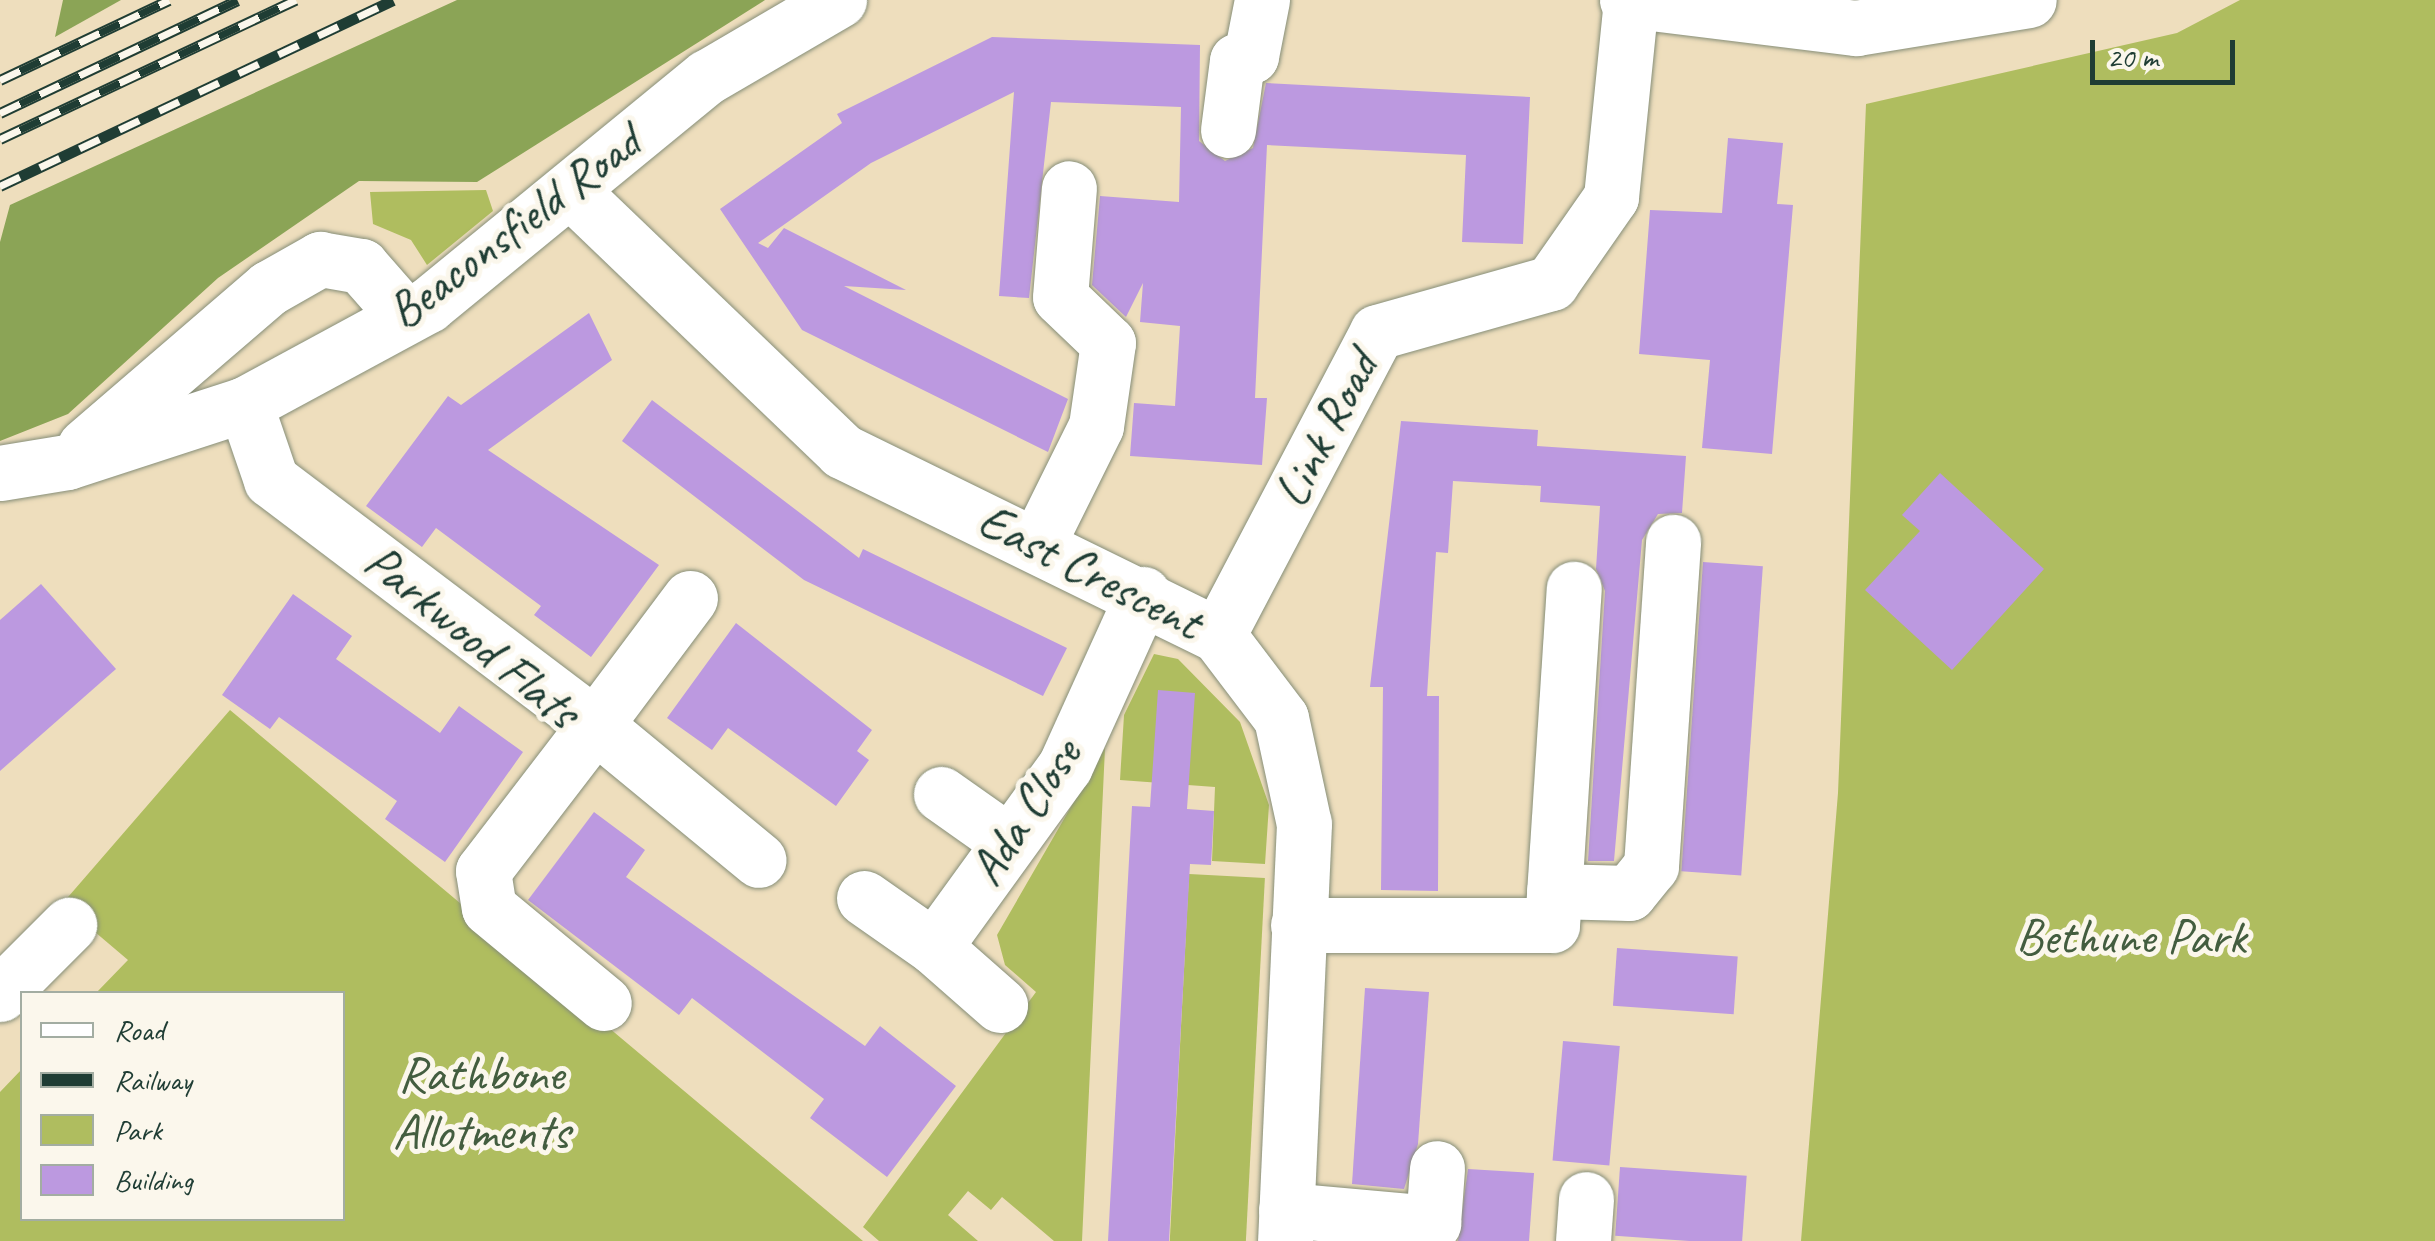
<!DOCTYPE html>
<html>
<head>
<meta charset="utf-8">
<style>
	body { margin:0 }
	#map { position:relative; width:2435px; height:1241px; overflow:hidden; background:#eedebd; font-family:Caveat,sans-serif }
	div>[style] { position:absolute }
	.green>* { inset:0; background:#afbd5f; transform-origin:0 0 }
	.forest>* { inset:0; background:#8ba456 }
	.building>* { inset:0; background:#bc99e0; transform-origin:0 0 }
	.roads { filter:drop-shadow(0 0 2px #868e78) drop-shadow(0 0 2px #868e78) }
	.minor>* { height:55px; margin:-27.5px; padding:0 27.5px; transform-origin:27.5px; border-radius:27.5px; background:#fff }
	.rail>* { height:11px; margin-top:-5.5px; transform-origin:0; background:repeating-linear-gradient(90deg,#fbf7ec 0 22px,#1f3d34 0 44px); box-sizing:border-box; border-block:2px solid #1f3d34 }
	span { translate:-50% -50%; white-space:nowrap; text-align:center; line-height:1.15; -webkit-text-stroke:10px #fbf7ec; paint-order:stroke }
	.street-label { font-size:50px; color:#1f3d34 }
	.park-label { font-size:50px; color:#435d3f }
	.legend { position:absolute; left:20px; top:991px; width:325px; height:230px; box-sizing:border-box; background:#fbf7ec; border:2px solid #a3ada2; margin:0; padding:12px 18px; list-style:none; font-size:30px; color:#1f3d34 }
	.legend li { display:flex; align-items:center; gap:20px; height:50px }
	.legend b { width:50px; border:2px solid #a3ada2 }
	.scale { position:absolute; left:2090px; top:40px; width:145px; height:45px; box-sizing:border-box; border:5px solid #1f3d34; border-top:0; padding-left:12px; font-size:30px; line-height:35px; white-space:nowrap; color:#1f3d34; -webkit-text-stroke:8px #fbf7ec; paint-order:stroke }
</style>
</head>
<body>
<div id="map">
	<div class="green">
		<div style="clip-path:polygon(2240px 0,2435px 0,2435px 1241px,1801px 1241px,1838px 793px,1866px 104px,2177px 33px)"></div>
		<div style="clip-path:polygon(486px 190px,493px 211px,427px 265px,411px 240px,373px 224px,370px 192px)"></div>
		<div style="clip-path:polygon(1154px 654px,1178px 659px,1240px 722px,1269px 805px,1265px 864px,1212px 861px,1215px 787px,1120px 780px,1124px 715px)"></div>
		<div style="clip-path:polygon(230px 710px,863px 1241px,0 1241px,0 1092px,22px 1069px,22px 1218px,342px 1218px,342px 994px,96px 993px,128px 960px,62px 904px)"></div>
		<div style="clip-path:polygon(1105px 748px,1082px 1241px,1054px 1241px,1002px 1197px,991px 1210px,968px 1191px,948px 1215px,978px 1241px,879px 1241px,863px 1227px,1036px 992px,1005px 965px,997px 935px)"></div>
		<div style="left:1189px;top:874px;width:76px;height:368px;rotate:3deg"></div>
	</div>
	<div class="forest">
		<div style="clip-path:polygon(63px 0,121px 0,55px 37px)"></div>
		<div style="clip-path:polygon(457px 0,765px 0,477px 182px,359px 181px,218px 278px,68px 414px,0 441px,0 242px,10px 205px)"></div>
	</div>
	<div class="building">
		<div style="clip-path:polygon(992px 37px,1200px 45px,1199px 141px,1225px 161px,1253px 148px,1266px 83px,1530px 97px,1523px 244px,1462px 242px,1466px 155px,1267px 145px,1255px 398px,1267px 398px,1262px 465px,1130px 456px,1134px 403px,1175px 406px,1180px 326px,1140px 322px,1143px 283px,1126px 317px,1092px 285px,1100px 196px,1179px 202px,1181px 107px,1051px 102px,1029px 298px,999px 296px,1014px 92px,871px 163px,758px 243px,768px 248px,784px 228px,906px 290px,844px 286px,1068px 399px,1048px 452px,802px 330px,720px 209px,842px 123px,837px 114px)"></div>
		<div style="clip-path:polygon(1728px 138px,1783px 143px,1777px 204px,1793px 205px,1772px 454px,1702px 448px,1710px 360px,1639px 354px,1650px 210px,1722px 213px)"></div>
		<div style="clip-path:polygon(589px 313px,612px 360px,488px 450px,659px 565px,591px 657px,534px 615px,541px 606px,436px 528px,422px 547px,366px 506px,448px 396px,461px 405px)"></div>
		<div style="clip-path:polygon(652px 400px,859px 558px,863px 549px,1067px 648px,1043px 696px,804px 580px,622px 441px)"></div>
		<div style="clip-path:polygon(1401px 421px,1538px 430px,1537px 446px,1686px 456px,1682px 513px,1658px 514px,1642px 540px,1614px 861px,1588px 861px,1605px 591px,1596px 569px,1600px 506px,1540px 502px,1541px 486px,1453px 481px,1448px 553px,1436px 552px,1427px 696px,1439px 696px,1438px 891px,1381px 890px,1383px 687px,1370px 687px)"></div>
		<div style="clip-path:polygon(1940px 473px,2044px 569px,1952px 670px,1865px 590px,1920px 531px,1902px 515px)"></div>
		<div style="left:1703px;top:562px;width:60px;height:310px;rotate:4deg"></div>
		<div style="clip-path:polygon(41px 584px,116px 669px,0 771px,0 620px)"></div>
		<div style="clip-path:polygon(293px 594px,352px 636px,336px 659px,440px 733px,459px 706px,523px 752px,445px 862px,385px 819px,397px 801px,279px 717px,270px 729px,222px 695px)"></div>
		<div style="clip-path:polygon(736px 623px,872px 730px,857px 751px,869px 760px,836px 806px,728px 728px,712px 750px,667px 718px)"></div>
		<div style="clip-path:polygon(1158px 690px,1195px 693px,1187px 809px,1214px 811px,1211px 865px,1190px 864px,1169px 1241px,1108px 1241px,1132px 806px,1150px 807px)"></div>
		<div style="clip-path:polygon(594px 812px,645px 850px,626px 877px,865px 1046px,880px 1026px,956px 1086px,887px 1177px,810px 1118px,824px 1099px,692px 998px,679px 1015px,528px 900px)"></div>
		<div style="left:1617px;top:948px;width:121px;height:58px;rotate:4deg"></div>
		<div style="clip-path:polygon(1365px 988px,1429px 992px,1418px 1144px,1404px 1189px,1352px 1184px)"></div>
		<div style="left:1563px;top:1041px;width:57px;height:120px;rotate:5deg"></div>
		<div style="left:1620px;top:1167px;width:127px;height:69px;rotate:4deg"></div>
		<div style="clip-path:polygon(1468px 1169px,1534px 1173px,1529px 1241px,1458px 1241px)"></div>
	</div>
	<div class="roads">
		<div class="minor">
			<div style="left:1627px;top:0;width:231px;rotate:7deg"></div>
			<div style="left:1856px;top:28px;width:175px;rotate:-9.2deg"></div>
			<div style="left:1228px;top:130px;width:70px;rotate:-82.6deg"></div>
			<div style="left:1237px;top:61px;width:15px;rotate:-20deg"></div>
			<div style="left:1251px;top:56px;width:57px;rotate:-78.9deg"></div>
			<div style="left:570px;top:190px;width:377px;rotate:43.8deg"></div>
			<div style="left:842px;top:451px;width:419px;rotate:26.1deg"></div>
			<div style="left:1218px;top:635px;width:104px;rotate:52.8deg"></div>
			<div style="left:1281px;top:718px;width:108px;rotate:77.8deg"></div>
			<div style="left:1304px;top:824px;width:417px;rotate:92.6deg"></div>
			<div style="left:245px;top:404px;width:80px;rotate:71.1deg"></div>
			<div style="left:271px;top:480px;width:406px;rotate:37.1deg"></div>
			<div style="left:595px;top:725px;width:184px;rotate:127.5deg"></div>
			<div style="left:483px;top:871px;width:37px;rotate:81deg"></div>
			<div style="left:489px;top:908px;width:149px;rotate:39.6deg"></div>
			<div style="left:85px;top:446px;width:243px;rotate:-40.7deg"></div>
			<div style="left:269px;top:288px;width:59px;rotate:-29.6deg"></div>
			<div style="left:320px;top:259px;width:42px;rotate:9.7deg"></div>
			<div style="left:361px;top:266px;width:67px;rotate:48.7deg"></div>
			<div style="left:0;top:473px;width:68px;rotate:-9.3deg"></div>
			<div style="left:67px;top:462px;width:187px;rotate:-18deg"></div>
			<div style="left:245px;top:404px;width:208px;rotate:-28.4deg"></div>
			<div style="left:428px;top:305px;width:360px;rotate:-39.3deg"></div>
			<div style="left:707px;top:77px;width:153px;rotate:-30.3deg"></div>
			<div style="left:1039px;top:541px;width:128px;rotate:-63.6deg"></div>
			<div style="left:1096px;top:426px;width:84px;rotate:-81.8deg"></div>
			<div style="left:1108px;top:343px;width:66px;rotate:-136.2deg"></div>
			<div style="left:1060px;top:297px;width:109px;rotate:-85.3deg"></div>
			<div style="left:690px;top:598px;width:159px;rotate:126.8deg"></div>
			<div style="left:595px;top:725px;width:212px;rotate:39.5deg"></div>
			<div style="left:1218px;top:635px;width:342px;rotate:-62.3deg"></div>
			<div style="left:1377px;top:332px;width:181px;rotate:-15.7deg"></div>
			<div style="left:1551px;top:283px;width:105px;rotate:-55.1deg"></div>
			<div style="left:1611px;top:197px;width:197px;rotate:-84.2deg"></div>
			<div style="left:941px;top:794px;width:83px;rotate:35.2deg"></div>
			<div style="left:1554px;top:891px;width:75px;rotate:1.5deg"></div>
			<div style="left:1629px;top:893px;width:35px;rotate:-51deg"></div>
			<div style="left:1651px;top:866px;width:325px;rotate:-86.1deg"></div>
			<div style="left:864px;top:898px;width:85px;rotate:35deg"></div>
			<div style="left:934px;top:947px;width:223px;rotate:-54.1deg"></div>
			<div style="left:1065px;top:766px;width:189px;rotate:-65.6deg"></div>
			<div style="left:1298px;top:925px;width:254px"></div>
			<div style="left:1552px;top:925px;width:337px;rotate:-86.3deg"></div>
			<div style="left:934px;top:947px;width:88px;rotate:41.3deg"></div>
			<div style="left:0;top:994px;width:98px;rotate:-45deg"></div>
			<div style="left:1286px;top:1210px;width:148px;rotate:5.1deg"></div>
			<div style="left:1433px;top:1223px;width:55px;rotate:-85.8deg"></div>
			<div style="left:1583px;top:1241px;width:42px;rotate:-85.9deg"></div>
		</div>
	</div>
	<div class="rail">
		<div style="left:0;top:80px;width:187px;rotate:-25.3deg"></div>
		<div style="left:0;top:113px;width:263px;rotate:-25.4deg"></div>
		<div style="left:0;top:139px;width:327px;rotate:-25.2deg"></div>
		<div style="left:0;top:186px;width:435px;rotate:-25.3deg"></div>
	</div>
	<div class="street-label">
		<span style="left:514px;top:227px;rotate:-37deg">Beaconsfield Road</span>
		<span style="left:1326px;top:429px;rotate:-62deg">Link Road</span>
		<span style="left:1090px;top:571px;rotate:27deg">East Crescent</span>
		<span style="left:472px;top:636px;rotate:39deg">Parkwood Flats</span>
		<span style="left:1025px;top:812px;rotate:-57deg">Ada Close</span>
	</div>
	<div class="park-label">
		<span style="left:2131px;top:937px">Bethune Park</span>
		<span style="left:481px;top:1102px">Rathbone<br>Allotments</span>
	</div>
	<ul class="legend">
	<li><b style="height:12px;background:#fff"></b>Road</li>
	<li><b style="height:12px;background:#1f3d34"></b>Railway</li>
	<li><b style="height:28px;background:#afbd5f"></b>Park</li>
	<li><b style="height:28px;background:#bc99e0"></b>Building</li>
	</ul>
	<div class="scale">20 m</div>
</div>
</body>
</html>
